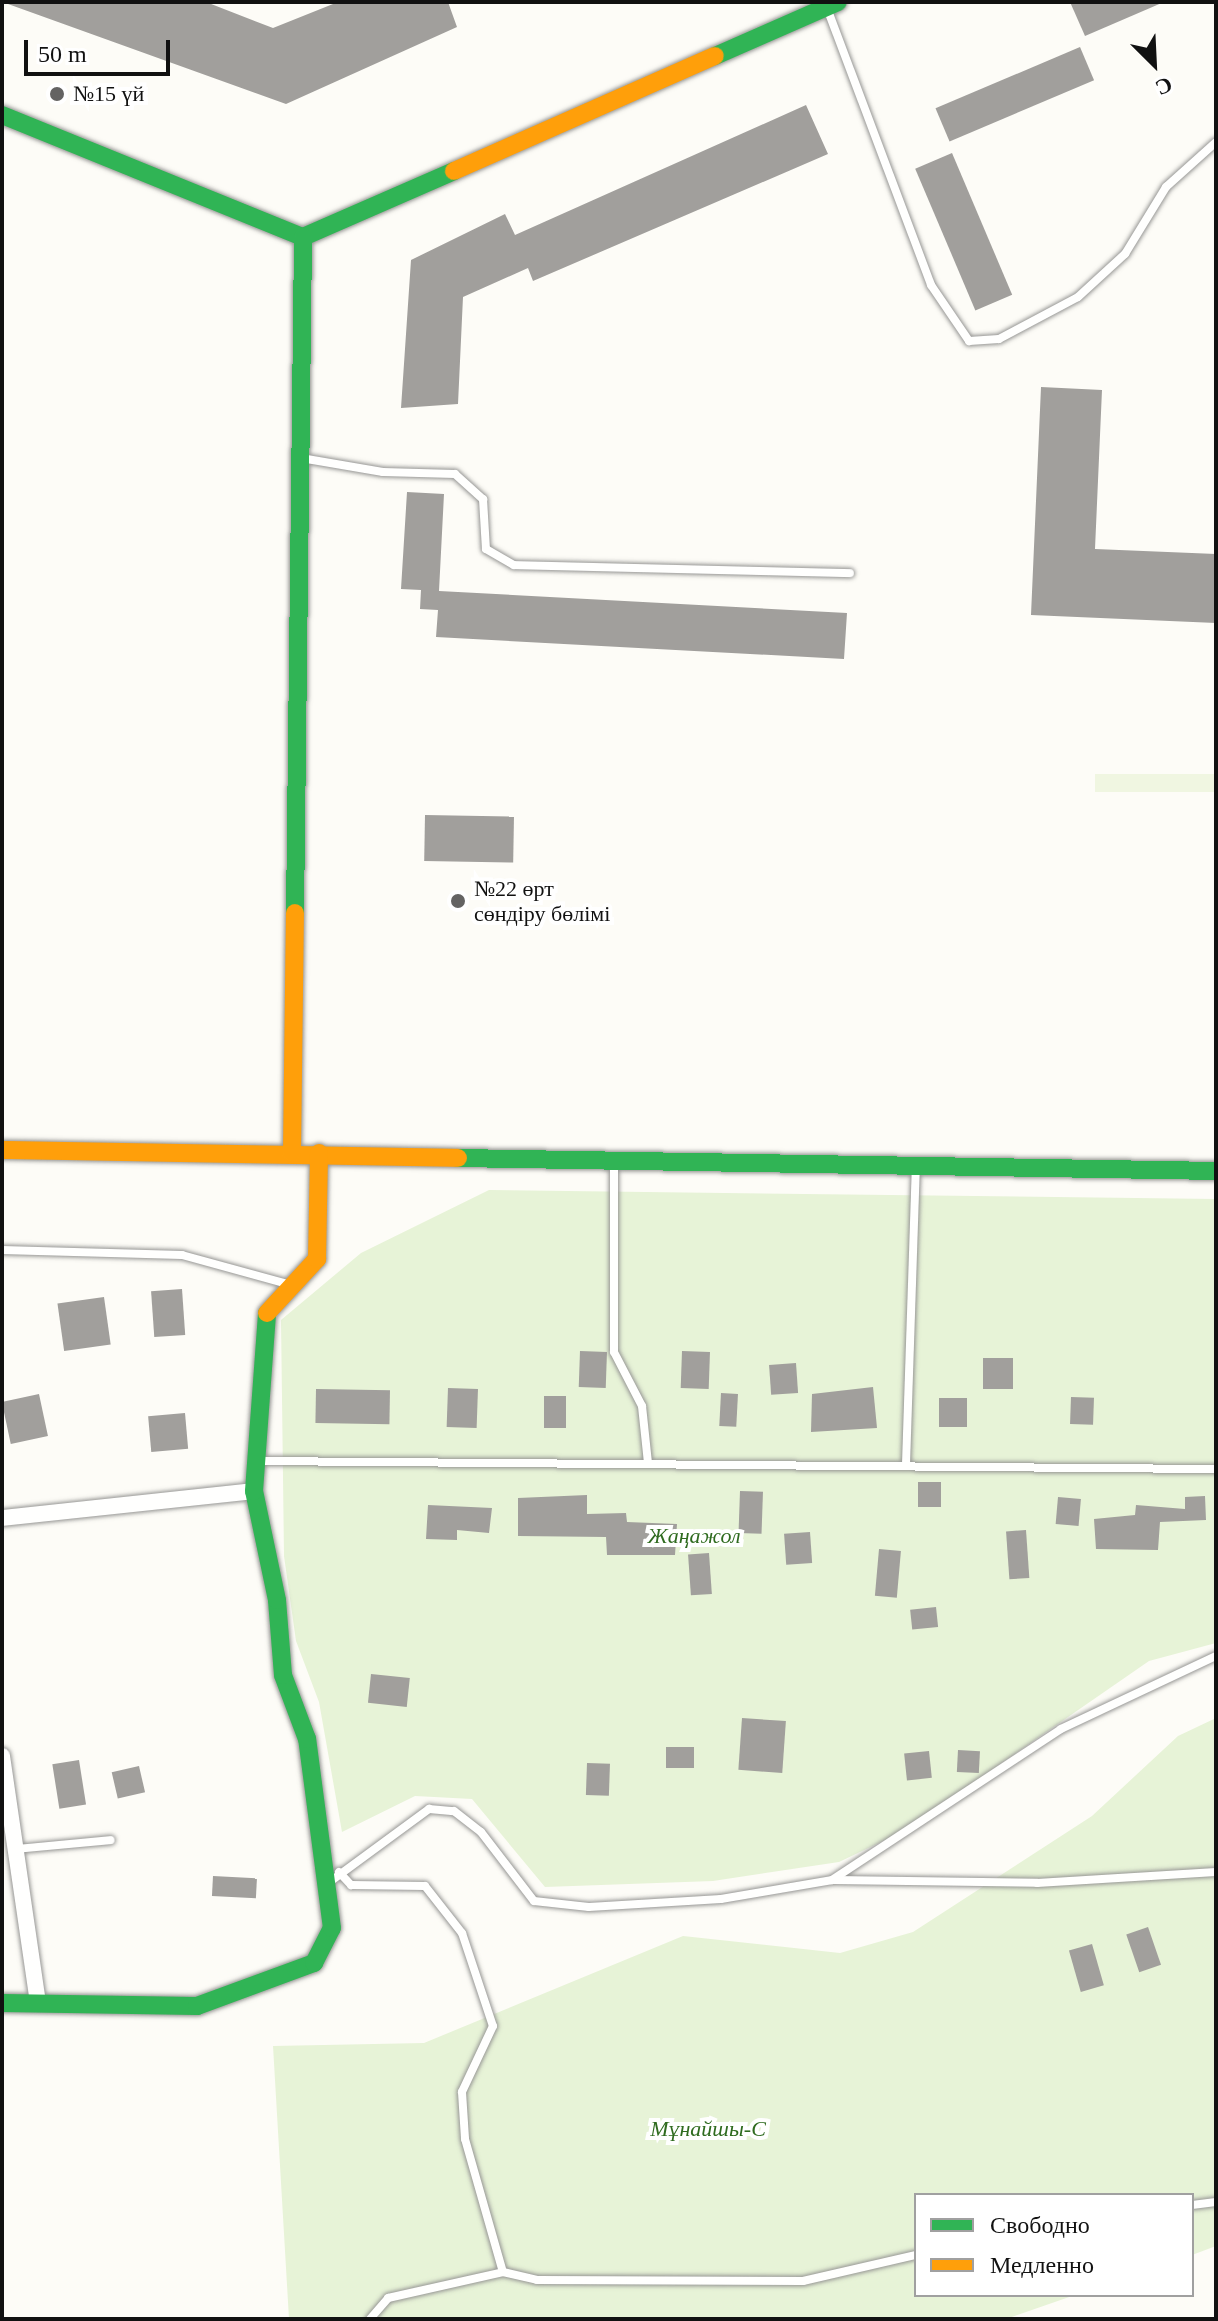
<!DOCTYPE html>
<html>
<head>
<meta charset="utf-8">
<style>
	body { margin:0 }
	#map { position:relative; width:1218px; height:2321px; overflow:hidden; background:#fdfcf7; font-family:"Times New Roman",serif }
	div>[style] { position:absolute }
	.green>* { inset:0; background:#e7f3d7 }
	.pitch>* { inset:0; background:#f0f6e1; transform-origin:0 0 }
	.building>* { inset:0; background:#a19f9c; transform-origin:0 0 }
	.roads { filter:drop-shadow(0 0 2px #979795) drop-shadow(0 0 2px #979795) }
	.lane>* { height:8px; margin:-4px; padding:0 4px; transform-origin:4px; border-radius:4px; background:#fffffe }
	.street>* { height:16px; margin:-8px; padding:0 8px; transform-origin:8px; border-radius:8px; background:#fffffe }
	.fast>* { height:18px; margin:-9px; padding:0 9px; transform-origin:9px; border-radius:9px; background:#30b455 }
	.slow>* { height:18px; margin:-9px; padding:0 9px; transform-origin:9px; border-radius:9px; background:#ff9f0a }
	.dots>* { width:22px; height:22px; translate:-50% -50%; box-sizing:border-box; border:4px solid #fff; border-radius:50% }
	span { translate:-50% -50%; white-space:nowrap; text-align:center; line-height:1.15; -webkit-text-stroke:8px #fff; paint-order:stroke }
	.poi-label { font-size:22px; color:#111 }
	.left { translate:0 -50%; text-align:left }
	.park-label { font-size:22px; color:#2f6b1f; font-style:italic }
	.frame { position:absolute; inset:0; border:4px solid #111; pointer-events:none }
	.legend { position:absolute; left:914px; top:2193px; width:280px; height:104px; box-sizing:border-box; background:#fff; border:2px solid #a0a0a0; margin:0; padding:10px 14px; list-style:none; font-size:24px; color:#111 }
	.legend li { display:flex; align-items:center; gap:16px; height:40px }
	.legend b { width:40px; border:2px solid #a0a0a0 }
	.north { position:absolute; left:1114px; top:24px; width:80px; height:80px; -webkit-text-stroke:6px #fff; paint-order:stroke; rotate:156deg; font-size:22px; font-weight:700; line-height:32px; text-align:center; color:#111 }
	.north::after { content:''; display:block; margin:auto; width:28px; height:36px; background:#111; clip-path:polygon(50% 0,100% 100%,50% 72%,0 100%) }
	.scale { position:absolute; left:24px; top:40px; width:146px; height:36px; box-sizing:border-box; border:4px solid #111; border-top:0; padding-left:10px; font-size:24px; line-height:28px; white-space:nowrap; color:#111; -webkit-text-stroke:6px #fff; paint-order:stroke }
</style>
</head>
<body>
<div id="map">
	<div class="green">
		<div style="clip-path:polygon(489px 1190px,1216px 1199px,1216px 1643px,1149px 1661px,902px 1832px,839px 1862px,713px 1881px,545px 1887px,472px 1799px,415px 1796px,342px 1832px,319px 1702px,296px 1641px,284px 1556px,281px 1320px,361px 1253px)"></div>
		<div style="clip-path:polygon(1216px 1718px,1216px 2246px,1192px 2255px,1192px 2195px,916px 2195px,916px 2295px,1075px 2295px,1006px 2319px,289px 2319px,273px 2046px,424px 2043px,683px 1936px,840px 1953px,913px 1932px,1092px 1816px,1178px 1736px)"></div>
	</div>
	<div class="pitch">
		<div style="left:1216px;top:774px;width:18px;height:121px;rotate:90deg"></div>
	</div>
	<div class="building">
		<div style="clip-path:polygon(206px 2px,273px 28px,338px 2px,448px 2px,457px 27px,286px 104px,8px 4px)"></div>
		<div style="clip-path:polygon(1070px 2px,1164px 2px,1085px 36px)"></div>
		<div style="left:1080px;top:47px;width:36px;height:157px;rotate:67deg"></div>
		<div style="clip-path:polygon(806px 105px,828px 154px,533px 281px,528px 268px,463px 297px,458px 404px,401px 408px,411px 260px,505px 214px,515px 235px)"></div>
		<div style="left:952px;top:153px;width:154px;height:40px;rotate:67deg"></div>
		<div style="clip-path:polygon(1041px 387px,1102px 390px,1095px 549px,1216px 554px,1216px 623px,1031px 615px)"></div>
		<div style="clip-path:polygon(407px 492px,444px 494px,439px 591px,847px 613px,844px 659px,436px 637px,438px 610px,420px 609px,421px 590px,401px 589px)"></div>
		<div style="left:425px;top:815px;width:89px;height:46px;rotate:1deg"></div>
		<div style="left:182px;top:1289px;width:46px;height:31px;rotate:86deg"></div>
		<div style="left:104px;top:1297px;width:48px;height:47px;rotate:82deg"></div>
		<div style="left:580px;top:1351px;width:27px;height:36px;rotate:2deg"></div>
		<div style="left:682px;top:1351px;width:28px;height:37px;rotate:2deg"></div>
		<div style="left:983px;top:1358px;width:30px;height:31px"></div>
		<div style="left:796px;top:1363px;width:30px;height:27px;rotate:86deg"></div>
		<div style="clip-path:polygon(873px 1387px,877px 1428px,811px 1432px,812px 1394px)"></div>
		<div style="left:448px;top:1388px;width:30px;height:39px;rotate:2deg"></div>
		<div style="left:316px;top:1389px;width:74px;height:34px;rotate:1deg"></div>
		<div style="left:721px;top:1393px;width:17px;height:33px;rotate:3deg"></div>
		<div style="left:39px;top:1394px;width:43px;height:38px;rotate:78deg"></div>
		<div style="left:566px;top:1396px;width:32px;height:22px;rotate:90deg"></div>
		<div style="left:1071px;top:1397px;width:23px;height:27px;rotate:2deg"></div>
		<div style="left:939px;top:1398px;width:28px;height:29px"></div>
		<div style="left:185px;top:1413px;width:36px;height:37px;rotate:85deg"></div>
		<div style="left:918px;top:1482px;width:23px;height:25px"></div>
		<div style="left:740px;top:1491px;width:23px;height:42px;rotate:2deg"></div>
		<div style="clip-path:polygon(587px 1495px,587px 1514px,626px 1513px,627px 1522px,677px 1524px,675px 1555px,607px 1555px,606px 1537px,518px 1536px,518px 1498px)"></div>
		<div style="clip-path:polygon(1205px 1496px,1206px 1520px,1160px 1522px,1158px 1550px,1096px 1549px,1094px 1519px,1135px 1515px,1136px 1505px,1185px 1509px,1185px 1497px)"></div>
		<div style="left:1058px;top:1497px;width:23px;height:27px;rotate:5deg"></div>
		<div style="clip-path:polygon(428px 1505px,492px 1508px,489px 1533px,457px 1530px,457px 1540px,426px 1539px)"></div>
		<div style="left:1026px;top:1530px;width:48px;height:20px;rotate:86deg"></div>
		<div style="left:810px;top:1532px;width:31px;height:26px;rotate:86deg"></div>
		<div style="left:879px;top:1549px;width:22px;height:47px;rotate:5deg"></div>
		<div style="left:709px;top:1553px;width:41px;height:21px;rotate:86deg"></div>
		<div style="left:936px;top:1607px;width:20px;height:26px;rotate:84deg"></div>
		<div style="left:371px;top:1674px;width:39px;height:29px;rotate:6deg"></div>
		<div style="left:742px;top:1718px;width:44px;height:52px;rotate:4deg"></div>
		<div style="left:666px;top:1747px;width:28px;height:21px"></div>
		<div style="left:958px;top:1750px;width:22px;height:22px;rotate:3deg"></div>
		<div style="left:929px;top:1751px;width:27px;height:25px;rotate:84deg"></div>
		<div style="left:79px;top:1760px;width:45px;height:27px;rotate:81deg"></div>
		<div style="left:587px;top:1763px;width:23px;height:32px;rotate:2deg"></div>
		<div style="left:139px;top:1766px;width:27px;height:28px;rotate:77deg"></div>
		<div style="left:213px;top:1876px;width:44px;height:20px;rotate:3deg"></div>
		<div style="left:1148px;top:1927px;width:40px;height:23px;rotate:71deg"></div>
		<div style="left:1092px;top:1944px;width:43px;height:24px;rotate:74deg"></div>
	</div>
	<div class="roads">
		<div class="lane">
			<div style="left:827px;top:8px;width:296px;rotate:69.4deg"></div>
			<div style="left:931px;top:285px;width:68px;rotate:55.8deg"></div>
			<div style="left:969px;top:341px;width:30px;rotate:-4deg"></div>
			<div style="left:999px;top:339px;width:89px;rotate:-28deg"></div>
			<div style="left:1078px;top:297px;width:64px;rotate:-42.5deg"></div>
			<div style="left:1125px;top:254px;width:79px;rotate:-58.5deg"></div>
			<div style="left:1166px;top:187px;width:67px;rotate:-42deg"></div>
			<div style="left:301px;top:458px;width:83px;rotate:9.7deg"></div>
			<div style="left:383px;top:472px;width:72px;rotate:1.6deg"></div>
			<div style="left:455px;top:474px;width:38px;rotate:42deg"></div>
			<div style="left:483px;top:499px;width:50px;rotate:86.6deg"></div>
			<div style="left:486px;top:549px;width:32px;rotate:30deg"></div>
			<div style="left:514px;top:565px;width:336px;rotate:1.4deg"></div>
			<div style="left:614px;top:1164px;width:188px;rotate:90deg"></div>
			<div style="left:614px;top:1352px;width:61px;rotate:62.6deg"></div>
			<div style="left:642px;top:1406px;width:57px;rotate:84deg"></div>
			<div style="left:2px;top:1250px;width:180px;rotate:1.6deg"></div>
			<div style="left:182px;top:1255px;width:110px;rotate:15.3deg"></div>
			<div style="left:257px;top:1461px;width:959px;rotate:0.48deg"></div>
			<div style="left:906px;top:1464px;width:295px;rotate:-88.1deg"></div>
			<div style="left:16px;top:1849px;width:95px;rotate:-5.4deg"></div>
			<div style="left:339px;top:1872px;width:18px;rotate:47deg"></div>
			<div style="left:351px;top:1885px;width:74px;rotate:0.8deg"></div>
			<div style="left:425px;top:1886px;width:60px;rotate:51.8deg"></div>
			<div style="left:462px;top:1933px;width:98px;rotate:71.6deg"></div>
			<div style="left:493px;top:2026px;width:73px;rotate:115.2deg"></div>
			<div style="left:462px;top:2092px;width:47px;rotate:86.3deg"></div>
			<div style="left:465px;top:2139px;width:138px;rotate:74.1deg"></div>
			<div style="left:834px;top:1880px;width:203px;rotate:0.8deg"></div>
			<div style="left:1037px;top:1883px;width:179px;rotate:-3.5deg"></div>
			<div style="left:331px;top:1881px;width:122px;rotate:-36.3deg"></div>
			<div style="left:429px;top:1809px;width:25px;rotate:5deg"></div>
			<div style="left:454px;top:1811px;width:34px;rotate:38deg"></div>
			<div style="left:481px;top:1832px;width:87px;rotate:52.5deg"></div>
			<div style="left:534px;top:1901px;width:55px;rotate:6.2deg"></div>
			<div style="left:589px;top:1907px;width:132px;rotate:-3.5deg"></div>
			<div style="left:721px;top:1899px;width:113px;rotate:-9.7deg"></div>
			<div style="left:832px;top:1880px;width:274px;rotate:-33.4deg"></div>
			<div style="left:1061px;top:1729px;width:171px;rotate:-25.2deg"></div>
			<div style="left:1192px;top:2205px;width:24px;rotate:-7deg"></div>
			<div style="left:370px;top:2319px;width:28px;rotate:-49deg"></div>
			<div style="left:388px;top:2298px;width:118px;rotate:-12.7deg"></div>
			<div style="left:503px;top:2272px;width:35px;rotate:13deg"></div>
			<div style="left:537px;top:2280px;width:266px;rotate:0.2deg"></div>
			<div style="left:803px;top:2281px;width:116px;rotate:-13deg"></div>
		</div>
		<div class="street">
			<div style="left:2px;top:1518px;width:253px;rotate:-6.1deg"></div>
			<div style="left:2px;top:1756px;width:249px;rotate:81.7deg"></div>
		</div>
		<div class="fast">
			<div style="left:715px;top:56px;width:134px;rotate:-23.7deg"></div>
			<div style="left:2px;top:115px;width:325px;rotate:22.1deg"></div>
			<div style="left:303px;top:237px;width:165px;rotate:-23.6deg"></div>
			<div style="left:295px;top:913px;width:676px;rotate:-89.32deg"></div>
			<div style="left:458px;top:1158px;width:758px;rotate:0.98deg"></div>
			<div style="left:2px;top:2003px;width:195px;rotate:0.9deg"></div>
			<div style="left:197px;top:2006px;width:125px;rotate:-20.2deg"></div>
			<div style="left:314px;top:1963px;width:39px;rotate:-63deg"></div>
			<div style="left:332px;top:1928px;width:191px;rotate:-97.5deg"></div>
			<div style="left:307px;top:1739px;width:68px;rotate:-110.6deg"></div>
			<div style="left:283px;top:1675px;width:75px;rotate:-94.6deg"></div>
			<div style="left:277px;top:1600px;width:111px;rotate:-101.9deg"></div>
			<div style="left:254px;top:1491px;width:178px;rotate:-85.8deg"></div>
		</div>
		<div class="slow">
			<div style="left:454px;top:171px;width:285px;rotate:-23.8deg"></div>
			<div style="left:2px;top:1150px;width:456px;rotate:1deg"></div>
			<div style="left:292px;top:1153px;width:240px;rotate:-89.3deg"></div>
			<div style="left:267px;top:1313px;width:74px;rotate:-47.2deg"></div>
			<div style="left:317px;top:1259px;width:106px;rotate:-88.9deg"></div>
		</div>
	</div>
	<div class="dots">
		<div style="left:57px;top:94px;background:#646362"></div>
		<div style="left:458px;top:901px;background:#646362"></div>
	</div>
	<div class="poi-label">
		<span class="left" style="left:73px;top:94px">№15 үй</span>
		<span class="left" style="left:474px;top:901px">№22 өрт<br>сөндіру бөлімі</span>
	</div>
	<div class="park-label">
		<span style="left:694px;top:1536px">Жаңажол</span>
		<span style="left:708px;top:2129px">Мұнайшы-С</span>
	</div>
	<div class="frame"></div>
	<ul class="legend">
	<li><b style="height:10px;background:#30b455"></b>Свободно</li>
	<li><b style="height:10px;background:#ff9f0a"></b>Медленно</li>
	</ul>
	<div class="north">С</div>
	<div class="scale">50 m</div>
</div>
</body>
</html>
